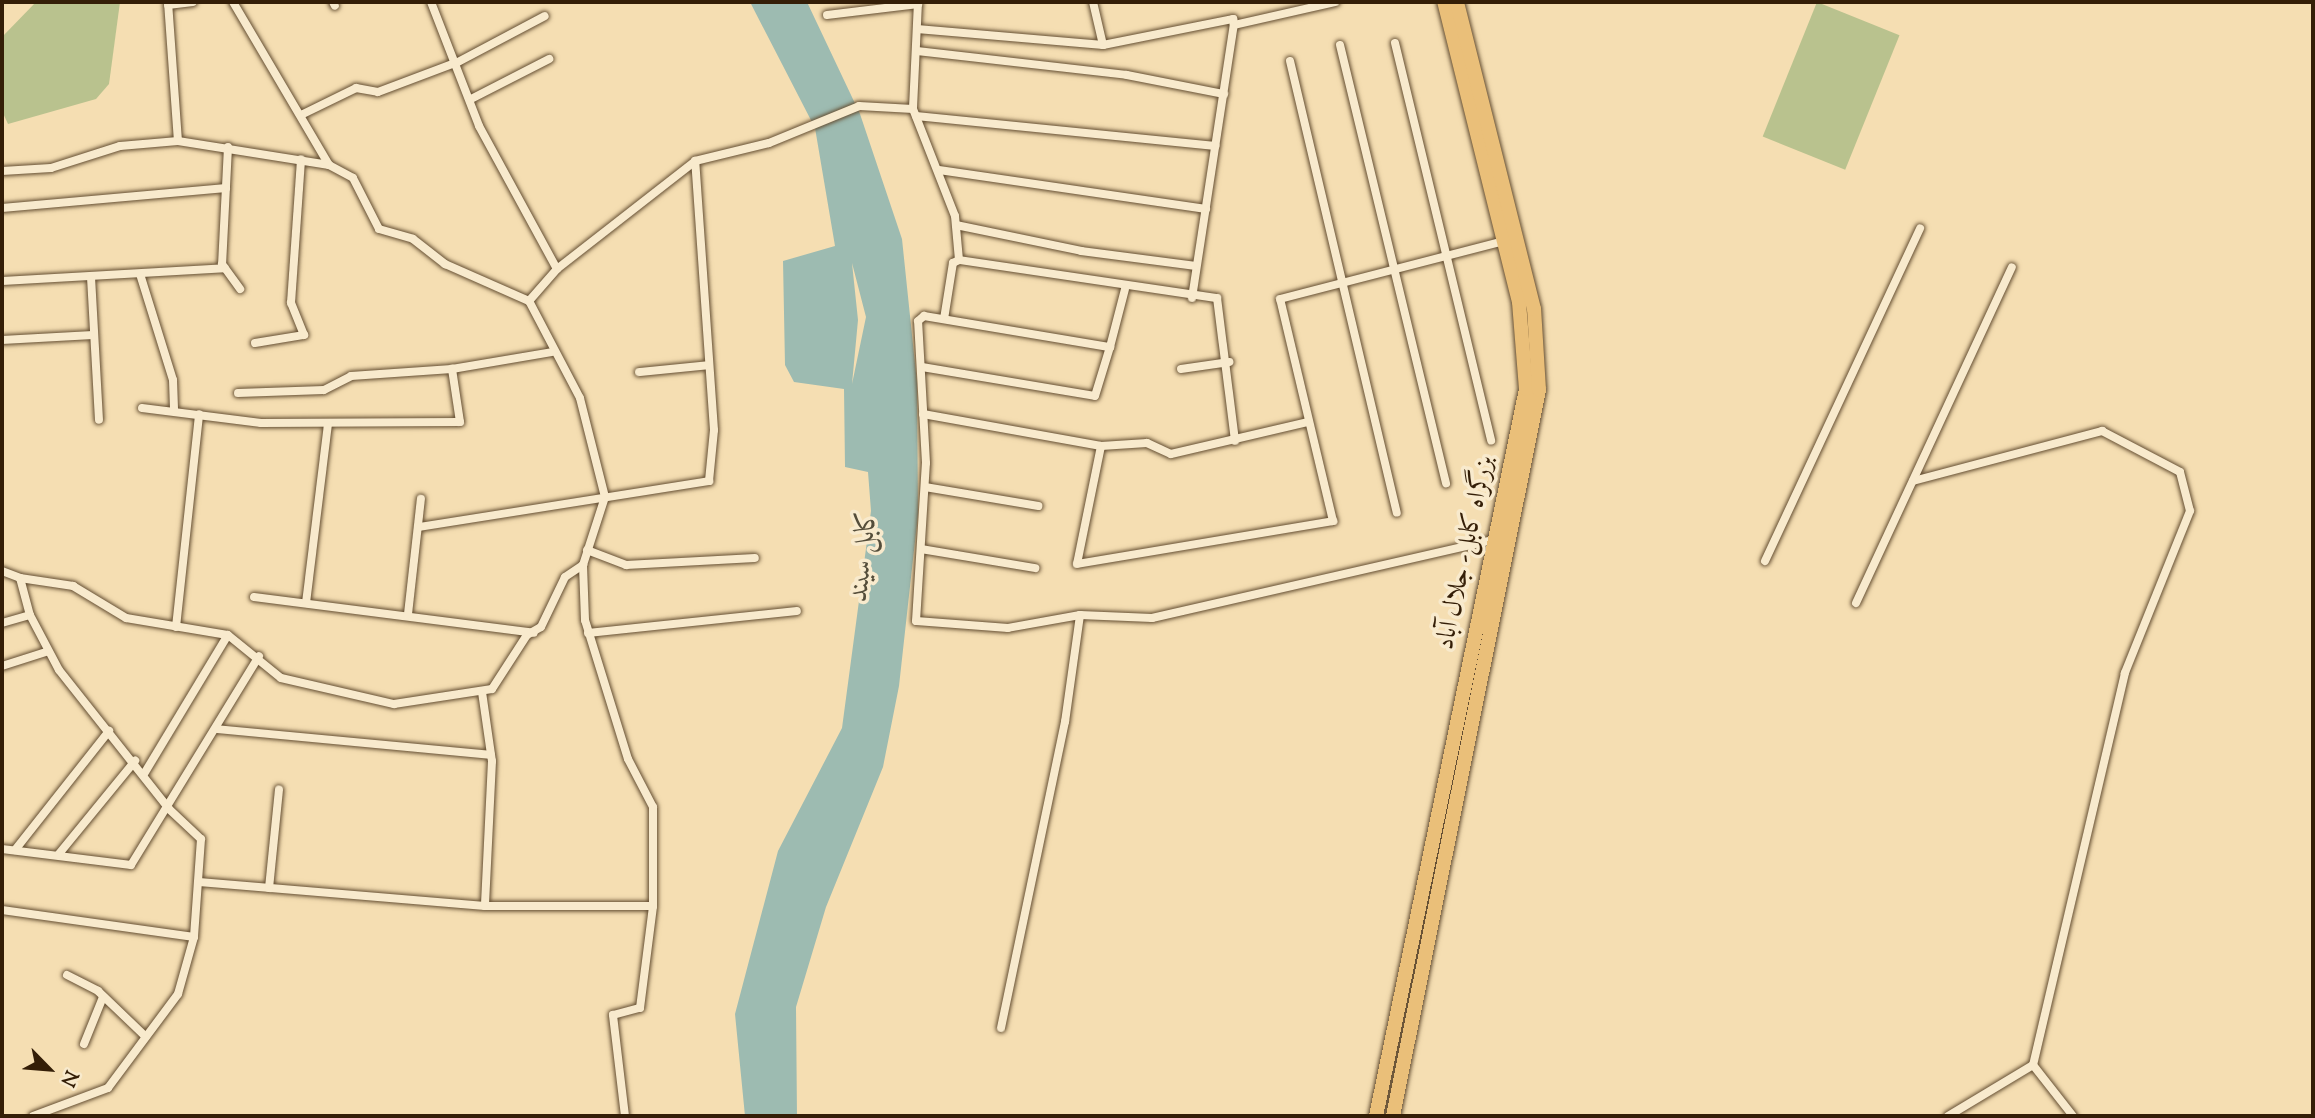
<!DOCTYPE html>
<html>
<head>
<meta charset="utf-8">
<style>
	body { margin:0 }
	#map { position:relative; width:2315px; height:1118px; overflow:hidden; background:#f5deb2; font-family:"Sorts Mill Goudy",Amiri,serif }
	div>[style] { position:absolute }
	.green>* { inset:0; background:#b9c28e; transform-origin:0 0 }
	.water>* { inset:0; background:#9dbbb1 }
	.roads { filter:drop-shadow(0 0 2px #644e32) drop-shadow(0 0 2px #644e32) }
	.minor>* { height:8px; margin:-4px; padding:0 4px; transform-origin:4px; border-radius:4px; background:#f8eacd }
	.trunk>* { height:14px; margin:-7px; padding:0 7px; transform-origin:7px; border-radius:7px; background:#eabf79 }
	span { translate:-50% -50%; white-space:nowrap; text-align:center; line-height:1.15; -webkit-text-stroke:7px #f8eacd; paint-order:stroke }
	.street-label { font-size:26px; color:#341e07 }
	.water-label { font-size:28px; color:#544d3a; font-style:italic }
	.frame { position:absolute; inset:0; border:4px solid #341e07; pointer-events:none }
	.north { position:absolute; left:14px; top:1034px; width:70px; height:70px; -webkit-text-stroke:5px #f8eacd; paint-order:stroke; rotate:115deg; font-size:19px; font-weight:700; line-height:28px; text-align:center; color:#341e07 }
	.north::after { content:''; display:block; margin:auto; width:24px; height:32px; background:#341e07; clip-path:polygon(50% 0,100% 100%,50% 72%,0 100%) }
</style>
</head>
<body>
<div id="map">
	<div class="green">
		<div style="clip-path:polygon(36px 2px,120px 2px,109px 84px,96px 99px,8px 124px,2px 111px,2px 37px)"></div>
		<div style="left:1817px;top:2px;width:89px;height:145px;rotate:22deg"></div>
	</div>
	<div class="water">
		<div style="clip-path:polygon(evenodd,750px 2px,807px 2px,860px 114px,902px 239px,917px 383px,918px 514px,899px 686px,883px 767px,826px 907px,796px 1007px,797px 1116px,745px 1116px,735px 1014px,778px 851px,842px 728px,871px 511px,868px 472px,845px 467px,844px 389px,794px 382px,785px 365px,783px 261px,835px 246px,815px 128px,750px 2px,852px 263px,866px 317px,852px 384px,858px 320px,852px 263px)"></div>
	</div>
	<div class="roads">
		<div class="minor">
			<div style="left:168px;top:2px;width:139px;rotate:85.9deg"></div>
			<div style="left:233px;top:2px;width:189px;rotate:59.5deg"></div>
			<div style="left:333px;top:2px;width:4px;rotate:63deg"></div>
			<div style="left:431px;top:2px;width:133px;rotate:68.8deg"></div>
			<div style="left:479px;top:126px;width:163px;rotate:61.4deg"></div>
			<div style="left:918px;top:2px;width:107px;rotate:92.7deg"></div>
			<div style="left:913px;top:109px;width:115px;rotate:68.6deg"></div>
			<div style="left:955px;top:216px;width:44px;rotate:84.8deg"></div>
			<div style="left:959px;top:260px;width:261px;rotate:8.4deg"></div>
			<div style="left:1217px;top:298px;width:144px;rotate:82.8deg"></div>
			<div style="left:1093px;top:2px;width:44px;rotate:76.9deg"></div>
			<div style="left:1103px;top:45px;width:133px;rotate:-11.3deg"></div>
			<div style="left:1233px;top:19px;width:6px;rotate:81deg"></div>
			<div style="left:168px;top:5px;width:25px;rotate:-7deg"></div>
			<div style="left:827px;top:15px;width:92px;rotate:-6.9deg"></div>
			<div style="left:917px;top:29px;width:187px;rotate:4.9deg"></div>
			<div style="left:1395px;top:43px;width:409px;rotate:76.4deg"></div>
			<div style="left:1340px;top:45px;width:451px;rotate:76.4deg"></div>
			<div style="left:917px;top:51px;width:211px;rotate:6.5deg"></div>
			<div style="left:1127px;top:75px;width:99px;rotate:11.1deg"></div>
			<div style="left:1290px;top:61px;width:464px;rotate:76.7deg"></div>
			<div style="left:471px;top:99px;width:88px;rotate:-27.1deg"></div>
			<div style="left:303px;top:114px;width:59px;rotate:-26.1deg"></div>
			<div style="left:356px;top:88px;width:22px;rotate:10deg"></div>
			<div style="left:378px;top:92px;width:85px;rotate:-20.6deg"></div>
			<div style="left:458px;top:62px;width:98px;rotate:-27.9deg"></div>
			<div style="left:916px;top:116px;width:301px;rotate:5.7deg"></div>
			<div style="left:228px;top:147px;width:117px;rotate:92.9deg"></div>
			<div style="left:222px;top:264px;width:31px;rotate:54deg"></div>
			<div style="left:939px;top:170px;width:270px;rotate:8.3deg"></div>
			<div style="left:2px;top:171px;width:49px;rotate:-3.5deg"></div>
			<div style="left:51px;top:168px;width:72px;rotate:-17.7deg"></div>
			<div style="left:120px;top:146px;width:58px;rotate:-4.9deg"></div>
			<div style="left:178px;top:141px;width:153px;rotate:9deg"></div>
			<div style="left:329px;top:165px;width:27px;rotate:28deg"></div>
			<div style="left:353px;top:178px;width:57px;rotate:63deg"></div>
			<div style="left:379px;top:229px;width:35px;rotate:16deg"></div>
			<div style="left:413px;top:239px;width:41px;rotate:38deg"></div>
			<div style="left:445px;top:264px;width:92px;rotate:23.8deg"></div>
			<div style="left:2px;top:208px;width:225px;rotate:-5.1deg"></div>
			<div style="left:956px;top:225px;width:128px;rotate:11.7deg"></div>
			<div style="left:1081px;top:251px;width:116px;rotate:7.4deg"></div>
			<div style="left:140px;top:274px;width:111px;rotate:72.7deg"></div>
			<div style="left:173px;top:380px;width:31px;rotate:88deg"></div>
			<div style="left:91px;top:277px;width:143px;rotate:86.8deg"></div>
			<div style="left:2px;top:281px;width:223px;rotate:-3.3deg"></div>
			<div style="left:1192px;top:298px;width:276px;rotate:-81.3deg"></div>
			<div style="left:1234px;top:25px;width:104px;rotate:-12.8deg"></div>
			<div style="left:944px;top:319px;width:57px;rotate:-80.9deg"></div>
			<div style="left:953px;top:263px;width:7px;rotate:-27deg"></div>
			<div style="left:2px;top:340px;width:91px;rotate:-3.1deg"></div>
			<div style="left:255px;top:343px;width:50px;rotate:-9.3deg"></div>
			<div style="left:304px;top:335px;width:35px;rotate:-112deg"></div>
			<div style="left:291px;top:303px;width:144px;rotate:-86deg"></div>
			<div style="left:922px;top:367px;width:175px;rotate:9.5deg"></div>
			<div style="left:1095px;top:396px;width:51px;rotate:-73deg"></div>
			<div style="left:1181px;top:369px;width:49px;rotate:-8.3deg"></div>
			<div style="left:639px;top:372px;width:70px;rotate:-5.7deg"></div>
			<div style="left:238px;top:393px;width:86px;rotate:-2deg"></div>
			<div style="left:324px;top:390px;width:30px;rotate:-27deg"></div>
			<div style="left:351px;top:376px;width:101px;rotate:-4deg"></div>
			<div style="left:452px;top:369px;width:101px;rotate:-9.6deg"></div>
			<div style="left:142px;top:408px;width:120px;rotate:7.2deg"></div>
			<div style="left:261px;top:423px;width:199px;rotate:-0.3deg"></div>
			<div style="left:460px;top:422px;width:54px;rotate:-98.6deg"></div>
			<div style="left:923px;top:414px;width:181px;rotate:10.2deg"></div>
			<div style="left:1101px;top:446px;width:46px;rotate:-3.7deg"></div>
			<div style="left:1147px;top:443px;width:26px;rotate:25deg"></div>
			<div style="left:1171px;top:454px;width:140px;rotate:-13.2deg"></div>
			<div style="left:1101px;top:446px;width:120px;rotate:101.5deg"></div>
			<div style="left:1077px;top:564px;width:260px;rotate:-9.5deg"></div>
			<div style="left:1333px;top:521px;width:228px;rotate:-103.4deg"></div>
			<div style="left:1280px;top:299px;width:232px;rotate:-14.5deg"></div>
			<div style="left:1913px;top:481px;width:196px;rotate:-14.8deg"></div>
			<div style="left:2102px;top:431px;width:88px;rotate:27.7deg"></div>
			<div style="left:2180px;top:472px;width:40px;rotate:75.6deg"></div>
			<div style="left:2190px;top:511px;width:175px;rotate:111.9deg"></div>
			<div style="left:2125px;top:673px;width:403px;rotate:103.2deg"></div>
			<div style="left:2033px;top:1065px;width:99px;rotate:149deg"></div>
			<div style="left:925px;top:487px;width:115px;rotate:9.5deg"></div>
			<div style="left:419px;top:527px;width:294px;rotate:-9deg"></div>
			<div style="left:709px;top:481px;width:51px;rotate:-84.4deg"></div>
			<div style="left:714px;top:430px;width:270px;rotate:-94deg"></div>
			<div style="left:921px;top:549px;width:116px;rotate:9.5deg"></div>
			<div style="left:587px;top:550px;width:42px;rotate:21deg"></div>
			<div style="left:626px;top:565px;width:129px;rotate:-3.1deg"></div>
			<div style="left:1765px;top:561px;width:367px;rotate:-65deg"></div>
			<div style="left:2px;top:571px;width:19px;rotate:21deg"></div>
			<div style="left:20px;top:578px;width:38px;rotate:75deg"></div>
			<div style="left:30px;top:615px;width:62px;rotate:62.2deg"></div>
			<div style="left:59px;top:670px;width:177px;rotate:51.6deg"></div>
			<div style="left:169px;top:809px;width:44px;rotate:43.2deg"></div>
			<div style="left:201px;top:839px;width:98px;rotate:94.1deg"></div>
			<div style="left:194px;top:937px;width:59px;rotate:105.7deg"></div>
			<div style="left:178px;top:994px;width:117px;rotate:126.7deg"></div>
			<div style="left:108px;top:1088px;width:80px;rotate:159.5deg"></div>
			<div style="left:20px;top:578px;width:54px;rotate:8.6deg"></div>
			<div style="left:73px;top:586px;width:62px;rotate:31.1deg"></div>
			<div style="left:126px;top:618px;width:103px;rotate:9.5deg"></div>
			<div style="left:228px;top:635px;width:68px;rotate:39.1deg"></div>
			<div style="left:281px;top:678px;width:116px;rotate:13deg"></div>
			<div style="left:394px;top:704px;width:99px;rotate:-8.7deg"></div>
			<div style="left:492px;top:689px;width:64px;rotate:-57.1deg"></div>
			<div style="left:527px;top:635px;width:16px;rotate:-30deg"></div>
			<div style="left:541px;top:627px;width:55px;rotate:-64.4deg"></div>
			<div style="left:565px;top:577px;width:22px;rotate:-34deg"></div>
			<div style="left:254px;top:597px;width:282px;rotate:7.3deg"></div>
			<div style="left:306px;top:603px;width:181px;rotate:-83deg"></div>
			<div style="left:1856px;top:603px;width:370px;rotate:-65.1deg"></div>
			<div style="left:408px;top:614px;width:116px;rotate:-83.6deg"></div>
			<div style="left:1080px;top:615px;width:72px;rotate:2.4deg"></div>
			<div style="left:1152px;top:618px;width:349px;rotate:-12.9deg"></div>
			<div style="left:2px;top:623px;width:29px;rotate:-16deg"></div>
			<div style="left:176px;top:627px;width:214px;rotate:-83.8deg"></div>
			<div style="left:588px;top:633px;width:210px;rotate:-6deg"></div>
			<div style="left:2px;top:666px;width:46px;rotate:-17.7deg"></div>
			<div style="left:482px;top:692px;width:70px;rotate:81.8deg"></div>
			<div style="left:492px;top:761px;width:145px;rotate:92.8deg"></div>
			<div style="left:216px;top:729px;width:276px;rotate:5.4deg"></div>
			<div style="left:144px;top:774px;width:162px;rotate:-58.9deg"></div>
			<div style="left:2px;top:849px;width:130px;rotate:7.1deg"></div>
			<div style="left:131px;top:865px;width:245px;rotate:-58.5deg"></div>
			<div style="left:15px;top:850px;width:152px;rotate:-51.7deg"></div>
			<div style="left:58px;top:855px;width:122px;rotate:-50.7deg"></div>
			<div style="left:199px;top:882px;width:287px;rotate:4.8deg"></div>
			<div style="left:485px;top:906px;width:168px"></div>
			<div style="left:269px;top:888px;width:99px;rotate:-84.2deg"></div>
			<div style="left:2px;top:910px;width:194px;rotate:8deg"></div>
			<div style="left:67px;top:975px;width:35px;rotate:27deg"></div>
			<div style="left:98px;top:991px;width:66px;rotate:43.8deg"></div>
			<div style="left:1001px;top:1028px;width:313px;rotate:-78.2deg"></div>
			<div style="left:1065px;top:722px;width:108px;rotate:-82deg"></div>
			<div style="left:1080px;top:615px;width:73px;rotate:169.8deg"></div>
			<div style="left:1008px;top:628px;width:92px;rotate:-175.6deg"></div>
			<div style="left:916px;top:621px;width:158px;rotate:-86.4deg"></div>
			<div style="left:926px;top:463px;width:142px;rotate:-93.2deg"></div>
			<div style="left:918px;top:321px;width:8px;rotate:-40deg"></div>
			<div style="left:924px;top:316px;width:189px;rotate:9.5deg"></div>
			<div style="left:1110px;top:347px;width:60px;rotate:-75.5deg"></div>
			<div style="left:84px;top:1044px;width:51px;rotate:-68deg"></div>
			<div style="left:2033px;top:1065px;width:65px;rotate:51.9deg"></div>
			<div style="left:625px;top:1116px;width:102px;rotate:-96.8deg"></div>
			<div style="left:613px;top:1015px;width:28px;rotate:-15deg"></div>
			<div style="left:640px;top:1008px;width:103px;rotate:-82.7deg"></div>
			<div style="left:653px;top:906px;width:99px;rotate:-90deg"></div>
			<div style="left:653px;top:807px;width:54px;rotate:-117.5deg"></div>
			<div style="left:628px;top:759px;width:145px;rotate:-107.2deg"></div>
			<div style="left:585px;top:620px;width:55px;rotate:-92.1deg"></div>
			<div style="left:583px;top:565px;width:71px;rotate:-72.1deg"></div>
			<div style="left:605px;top:497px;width:102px;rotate:-104.2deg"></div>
			<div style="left:580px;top:398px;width:110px;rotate:-117.7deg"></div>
			<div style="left:529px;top:301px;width:43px;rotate:-48.8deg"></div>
			<div style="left:557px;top:269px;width:175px;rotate:-38deg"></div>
			<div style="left:695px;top:161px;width:76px;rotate:-13.7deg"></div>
			<div style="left:769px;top:143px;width:97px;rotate:-22.3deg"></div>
			<div style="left:859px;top:106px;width:54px;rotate:3.2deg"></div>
		</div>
		<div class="trunk">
			<div style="left:1376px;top:1116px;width:742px;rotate:-78.34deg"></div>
			<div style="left:1526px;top:389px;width:87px;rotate:-94.6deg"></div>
			<div style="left:1519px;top:302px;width:309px;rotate:-104deg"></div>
			<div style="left:1393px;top:1116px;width:741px;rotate:-78.63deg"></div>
			<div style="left:1539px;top:390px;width:81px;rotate:-93.5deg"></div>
			<div style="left:1534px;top:309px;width:317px;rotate:-104.1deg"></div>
		</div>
	</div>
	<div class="street-label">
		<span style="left:1466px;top:553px;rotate:-78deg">بزرگراه کابل- جلال آباد</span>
	</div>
	<div class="water-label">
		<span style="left:864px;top:555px;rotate:-84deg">کابل سيند</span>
	</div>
	<div class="frame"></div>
	<div class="north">N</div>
</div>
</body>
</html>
